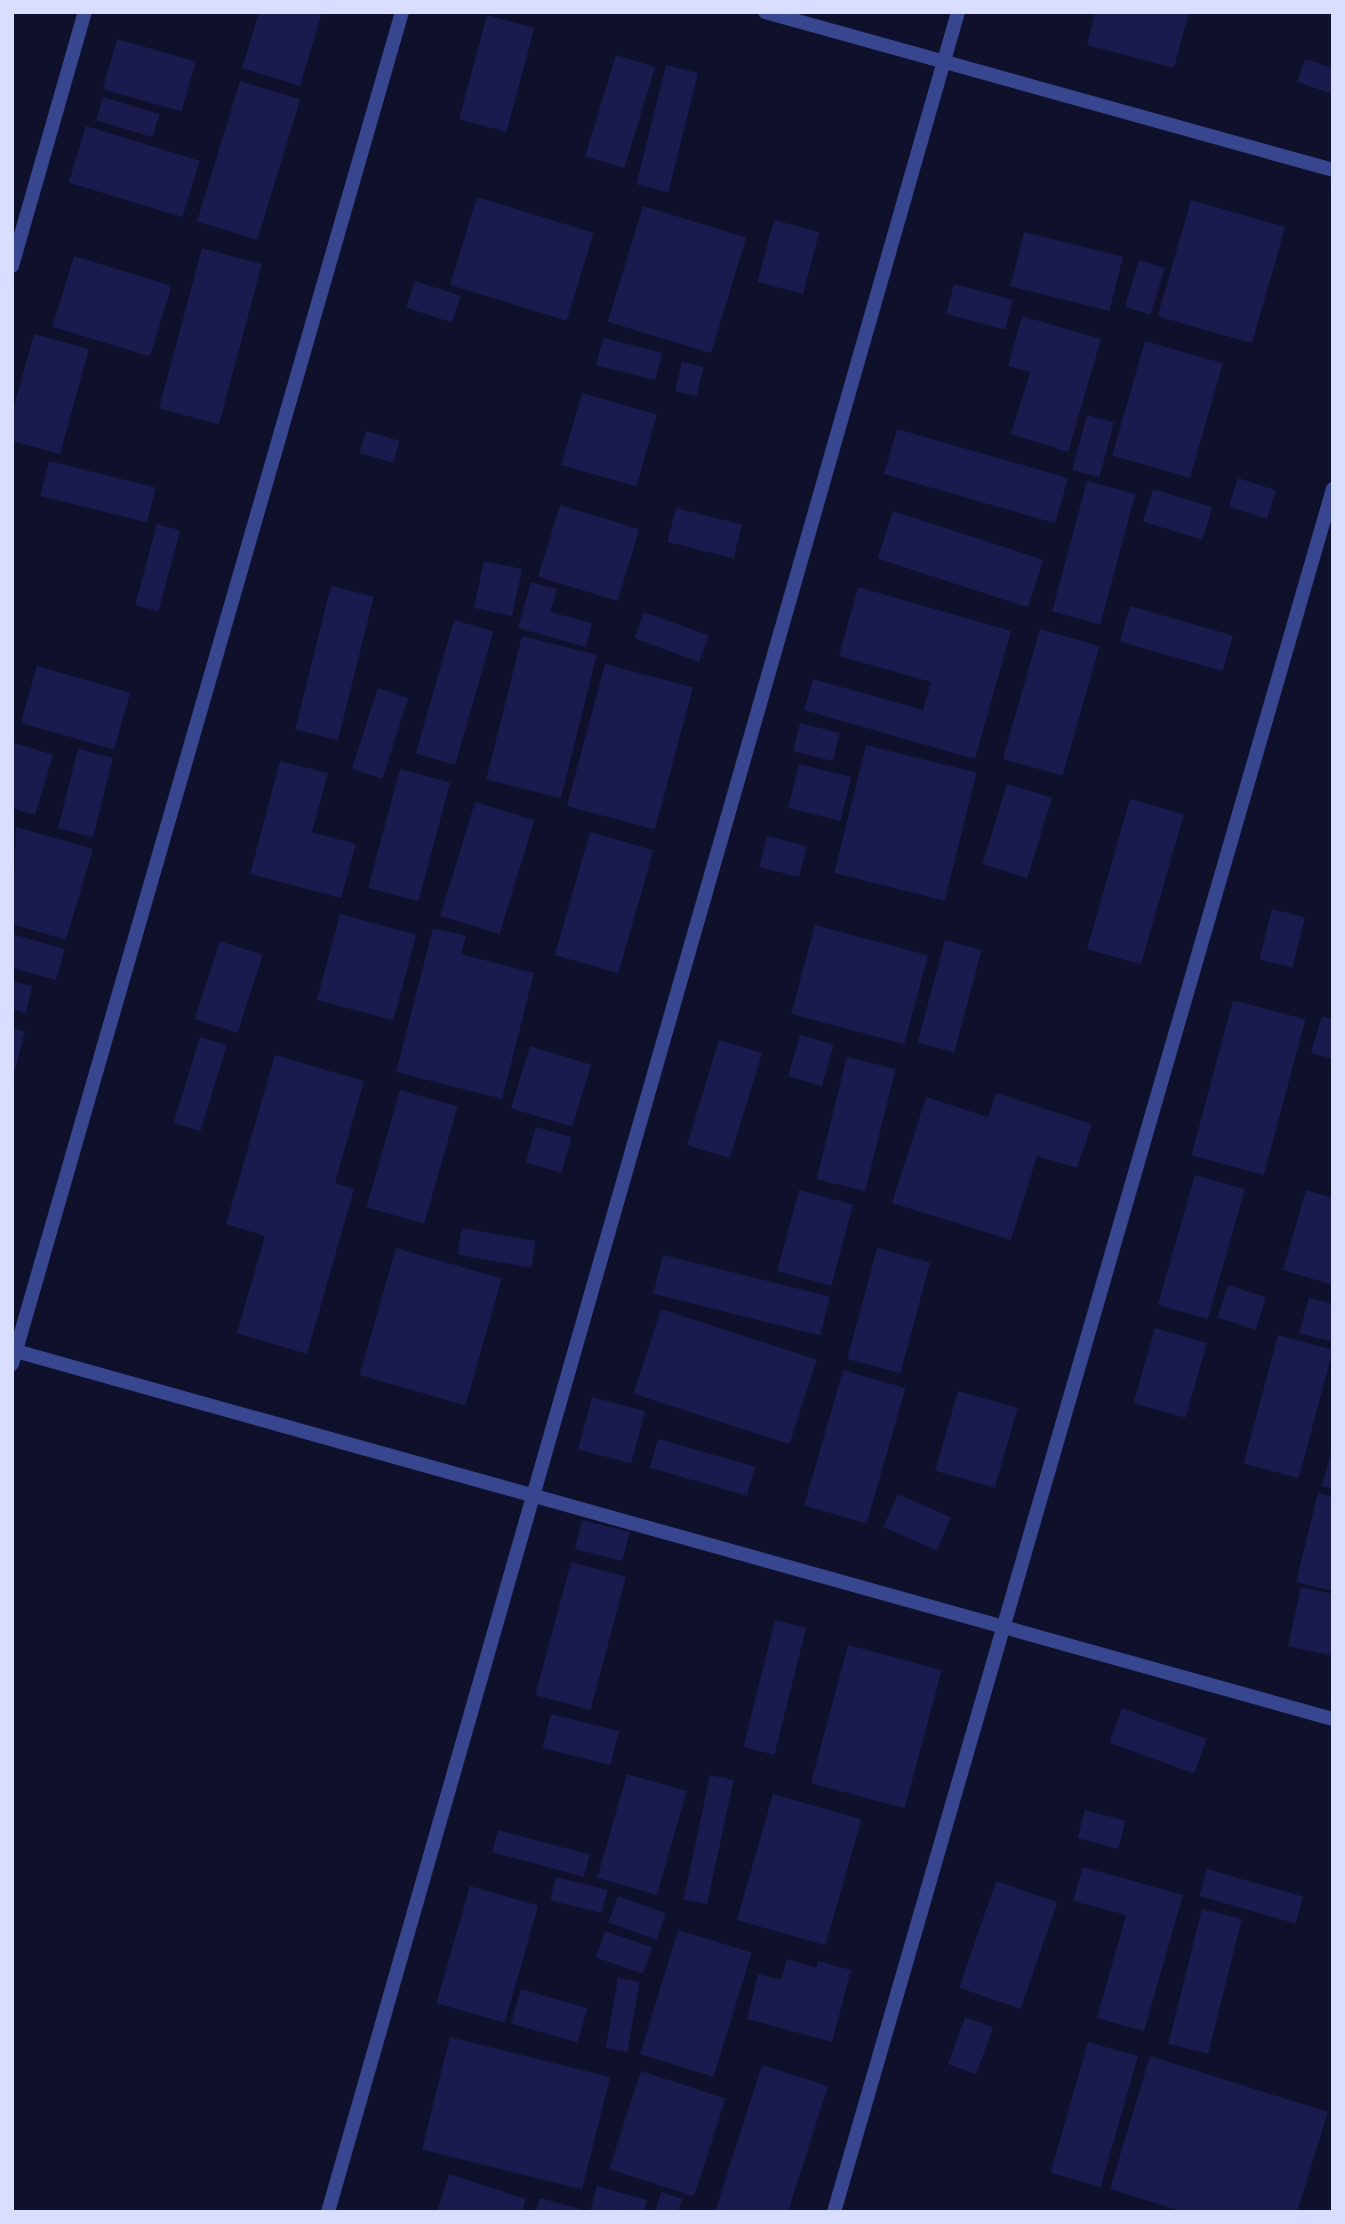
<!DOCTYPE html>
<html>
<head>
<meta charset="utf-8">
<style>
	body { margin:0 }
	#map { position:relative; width:1345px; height:2224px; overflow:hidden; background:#0f102b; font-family:"Varela Round",sans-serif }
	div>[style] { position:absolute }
	.building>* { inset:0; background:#191a4e; transform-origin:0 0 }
	.street>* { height:14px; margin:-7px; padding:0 7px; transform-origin:7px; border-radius:7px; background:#37468e }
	span { translate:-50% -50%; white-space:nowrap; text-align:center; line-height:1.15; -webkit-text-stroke:7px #0f102b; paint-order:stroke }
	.frame { position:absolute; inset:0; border:14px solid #d9ddff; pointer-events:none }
</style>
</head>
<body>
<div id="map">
	<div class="building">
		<div style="clip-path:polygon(259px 12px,322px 12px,300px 86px,242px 68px)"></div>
		<div style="clip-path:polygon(1095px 12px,1189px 12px,1174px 68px,1087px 45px)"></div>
		<div style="left:487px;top:15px;width:49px;height:108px;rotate:15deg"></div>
		<div style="left:117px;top:39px;width:82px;height:52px;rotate:16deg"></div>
		<div style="left:616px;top:55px;width:41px;height:106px;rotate:17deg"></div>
		<div style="clip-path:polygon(1305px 59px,1333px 68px,1333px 94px,1297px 82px)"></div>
		<div style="left:666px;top:65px;width:33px;height:123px;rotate:14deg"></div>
		<div style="left:240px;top:81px;width:63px;height:147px;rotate:17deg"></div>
		<div style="left:103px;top:97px;width:59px;height:24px;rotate:17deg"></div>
		<div style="left:86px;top:126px;width:119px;height:59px;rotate:17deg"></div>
		<div style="left:477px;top:197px;width:122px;height:92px;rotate:17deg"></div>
		<div style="left:1191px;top:200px;width:98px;height:121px;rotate:16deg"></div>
		<div style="left:643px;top:206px;width:108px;height:121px;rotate:17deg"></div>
		<div style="left:774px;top:220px;width:47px;height:64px;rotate:15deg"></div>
		<div style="left:1024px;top:232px;width:102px;height:56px;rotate:14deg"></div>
		<div style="left:202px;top:248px;width:62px;height:166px;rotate:15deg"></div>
		<div style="left:74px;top:256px;width:102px;height:74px;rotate:17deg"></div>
		<div style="left:1139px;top:260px;width:27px;height:49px;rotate:17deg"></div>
		<div style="left:415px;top:281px;width:48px;height:28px;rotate:18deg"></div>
		<div style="left:954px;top:284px;width:61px;height:31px;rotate:15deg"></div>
		<div style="clip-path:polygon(1022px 316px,1101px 339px,1068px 452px,1011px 434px,1030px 372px,1008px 366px)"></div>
		<div style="clip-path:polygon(34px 334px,89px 349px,60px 454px,12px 441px,12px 413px)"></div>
		<div style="left:603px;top:338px;width:61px;height:28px;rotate:14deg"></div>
		<div style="left:1145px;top:341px;width:81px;height:119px;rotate:16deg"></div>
		<div style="left:682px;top:362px;width:22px;height:30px;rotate:13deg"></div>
		<div style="left:582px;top:393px;width:78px;height:75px;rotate:16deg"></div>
		<div style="left:1087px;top:415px;width:28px;height:57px;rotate:15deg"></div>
		<div style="left:897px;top:429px;width:178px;height:47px;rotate:16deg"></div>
		<div style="left:366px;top:431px;width:35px;height:23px;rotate:16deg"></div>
		<div style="left:49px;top:461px;width:110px;height:36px;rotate:14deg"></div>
		<div style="left:1238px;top:478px;width:40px;height:30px;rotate:18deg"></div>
		<div style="left:1087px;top:481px;width:50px;height:135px;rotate:15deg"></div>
		<div style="left:1153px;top:489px;width:62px;height:34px;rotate:17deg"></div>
		<div style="left:560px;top:505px;width:83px;height:75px;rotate:17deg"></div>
		<div style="left:676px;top:508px;width:68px;height:35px;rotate:14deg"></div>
		<div style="left:893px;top:511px;width:158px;height:50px;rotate:18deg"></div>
		<div style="left:157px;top:524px;width:24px;height:84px;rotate:15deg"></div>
		<div style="left:484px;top:561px;width:39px;height:48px;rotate:12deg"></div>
		<div style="clip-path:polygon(531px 582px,557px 589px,550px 612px,592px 623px,586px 647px,518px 628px)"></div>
		<div style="left:331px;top:586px;width:44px;height:148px;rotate:14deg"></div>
		<div style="clip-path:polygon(858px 587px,1011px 631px,975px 759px,804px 710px,813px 679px,923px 710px,931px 682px,839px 656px)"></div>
		<div style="left:1130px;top:606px;width:107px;height:37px;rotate:16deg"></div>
		<div style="left:644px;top:612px;width:69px;height:28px;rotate:20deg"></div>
		<div style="left:454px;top:620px;width:41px;height:139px;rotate:16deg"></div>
		<div style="left:1040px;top:629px;width:62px;height:135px;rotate:16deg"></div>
		<div style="left:522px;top:636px;width:77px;height:148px;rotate:14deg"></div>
		<div style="left:605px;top:664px;width:91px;height:147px;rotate:15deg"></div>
		<div style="left:37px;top:666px;width:97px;height:59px;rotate:16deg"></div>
		<div style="left:378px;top:688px;width:32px;height:85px;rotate:18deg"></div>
		<div style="left:800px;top:723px;width:41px;height:29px;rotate:14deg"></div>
		<div style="clip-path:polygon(12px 742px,53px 755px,35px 815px,12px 808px)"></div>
		<div style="left:866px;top:745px;width:114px;height:132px;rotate:14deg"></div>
		<div style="left:78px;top:749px;width:36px;height:82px;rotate:14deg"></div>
		<div style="clip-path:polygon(280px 761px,328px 773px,312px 832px,356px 844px,341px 898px,250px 874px)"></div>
		<div style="left:799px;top:764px;width:54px;height:45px;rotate:14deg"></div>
		<div style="left:400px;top:769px;width:52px;height:123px;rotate:15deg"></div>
		<div style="left:1007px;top:784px;width:47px;height:84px;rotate:17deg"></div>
		<div style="left:1130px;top:799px;width:56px;height:156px;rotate:16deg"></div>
		<div style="left:475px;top:802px;width:62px;height:119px;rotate:17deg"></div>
		<div style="clip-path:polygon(16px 827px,93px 849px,66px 940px,12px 924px)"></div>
		<div style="left:590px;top:832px;width:66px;height:128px;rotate:16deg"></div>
		<div style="left:767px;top:836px;width:41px;height:32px;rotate:14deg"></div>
		<div style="left:1272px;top:909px;width:34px;height:52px;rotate:14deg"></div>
		<div style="left:340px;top:914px;width:79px;height:89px;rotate:15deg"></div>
		<div style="left:815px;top:925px;width:117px;height:92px;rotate:15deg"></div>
		<div style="clip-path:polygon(433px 928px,466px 936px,461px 954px,534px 973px,502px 1099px,396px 1072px)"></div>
		<div style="clip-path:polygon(12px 934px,65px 949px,56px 980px,12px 968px)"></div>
		<div style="left:945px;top:940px;width:38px;height:106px;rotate:15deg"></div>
		<div style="left:220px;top:941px;width:45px;height:82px;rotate:18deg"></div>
		<div style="clip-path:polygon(12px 981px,32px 986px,26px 1013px,12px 1009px)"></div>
		<div style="left:1233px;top:1000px;width:75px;height:161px;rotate:15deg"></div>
		<div style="clip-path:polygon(1322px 1016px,1333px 1019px,1333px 1059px,1311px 1053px)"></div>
		<div style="clip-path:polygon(12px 1028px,25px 1031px,13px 1078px,12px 1078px)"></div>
		<div style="left:800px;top:1035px;width:35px;height:43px;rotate:16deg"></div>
		<div style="left:200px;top:1037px;width:28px;height:90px;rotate:17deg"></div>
		<div style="left:719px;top:1040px;width:45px;height:110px;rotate:17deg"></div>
		<div style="left:530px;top:1046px;width:64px;height:65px;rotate:17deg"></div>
		<div style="clip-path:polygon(275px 1055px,364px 1081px,335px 1183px,354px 1189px,307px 1354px,237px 1333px,265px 1236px,226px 1224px)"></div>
		<div style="left:847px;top:1057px;width:50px;height:126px;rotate:14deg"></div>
		<div style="left:400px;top:1090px;width:60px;height:122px;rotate:16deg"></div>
		<div style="clip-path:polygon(996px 1093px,1092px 1124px,1077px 1168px,1037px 1156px,1011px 1240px,892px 1203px,926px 1097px,988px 1117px)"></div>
		<div style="left:536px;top:1127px;width:37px;height:37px;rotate:16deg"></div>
		<div style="left:1195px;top:1175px;width:52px;height:135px;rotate:16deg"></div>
		<div style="left:799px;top:1190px;width:56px;height:84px;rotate:15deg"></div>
		<div style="clip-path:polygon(1306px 1190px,1333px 1198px,1333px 1285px,1283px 1270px)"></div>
		<div style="left:462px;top:1228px;width:75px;height:27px;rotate:10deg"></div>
		<div style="left:396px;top:1248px;width:110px;height:132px;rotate:16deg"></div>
		<div style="left:877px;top:1248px;width:55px;height:115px;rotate:15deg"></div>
		<div style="left:663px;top:1255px;width:172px;height:40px;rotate:14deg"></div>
		<div style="left:1228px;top:1285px;width:40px;height:34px;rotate:18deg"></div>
		<div style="clip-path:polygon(1309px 1298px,1333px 1304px,1333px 1342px,1299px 1333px)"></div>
		<div style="left:661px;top:1309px;width:164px;height:89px;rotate:18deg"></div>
		<div style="left:1155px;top:1328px;width:54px;height:78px;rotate:16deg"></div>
		<div style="left:1278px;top:1335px;width:57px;height:133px;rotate:15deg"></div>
		<div style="left:843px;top:1370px;width:65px;height:141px;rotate:16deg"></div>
		<div style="left:958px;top:1391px;width:62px;height:83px;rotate:16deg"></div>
		<div style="left:592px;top:1397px;width:55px;height:54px;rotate:15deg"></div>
		<div style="left:658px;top:1439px;width:101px;height:30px;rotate:16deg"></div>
		<div style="clip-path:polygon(1332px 1449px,1333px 1450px,1333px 1489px,1322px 1486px)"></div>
		<div style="clip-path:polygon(1318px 1493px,1333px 1497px,1333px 1591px,1296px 1582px)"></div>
		<div style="left:898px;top:1494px;width:58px;height:36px;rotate:24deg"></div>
		<div style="left:582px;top:1520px;width:49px;height:30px;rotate:14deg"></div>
		<div style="left:571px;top:1562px;width:57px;height:138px;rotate:15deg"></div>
		<div style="clip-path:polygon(1301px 1587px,1333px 1594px,1333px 1656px,1288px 1646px)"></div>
		<div style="left:775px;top:1620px;width:32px;height:131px;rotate:14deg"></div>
		<div style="left:848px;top:1645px;width:97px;height:143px;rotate:15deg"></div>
		<div style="left:1122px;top:1708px;width:90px;height:37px;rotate:20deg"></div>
		<div style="left:551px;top:1714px;width:70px;height:35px;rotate:14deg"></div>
		<div style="left:627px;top:1774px;width:62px;height:108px;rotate:16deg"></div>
		<div style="left:710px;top:1775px;width:24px;height:127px;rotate:12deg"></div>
		<div style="left:773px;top:1794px;width:92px;height:131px;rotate:16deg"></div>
		<div style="left:1085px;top:1810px;width:42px;height:29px;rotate:15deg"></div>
		<div style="left:498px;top:1830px;width:95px;height:23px;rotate:15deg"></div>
		<div style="clip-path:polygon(1083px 1867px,1183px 1895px,1144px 2031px,1097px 2018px,1126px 1915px,1073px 1901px)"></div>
		<div style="left:1207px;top:1869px;width:100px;height:28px;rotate:16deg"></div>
		<div style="left:556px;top:1877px;width:53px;height:24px;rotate:14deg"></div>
		<div style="left:996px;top:1881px;width:65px;height:113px;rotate:19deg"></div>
		<div style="left:470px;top:1886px;width:71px;height:122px;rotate:16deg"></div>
		<div style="left:618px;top:1896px;width:51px;height:28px;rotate:20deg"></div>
		<div style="left:1202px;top:1909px;width:41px;height:139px;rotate:14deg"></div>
		<div style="left:678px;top:1930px;width:77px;height:130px;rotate:17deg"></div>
		<div style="left:605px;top:1931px;width:50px;height:28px;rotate:19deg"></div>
		<div style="clip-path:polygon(787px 1959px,816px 1968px,818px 1961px,851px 1970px,832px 2042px,747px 2019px,758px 1974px,781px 1980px)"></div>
		<div style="left:618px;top:1978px;width:22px;height:71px;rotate:10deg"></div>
		<div style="left:521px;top:1989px;width:69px;height:36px;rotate:16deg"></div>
		<div style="left:965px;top:2017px;width:30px;height:50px;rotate:20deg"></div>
		<div style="left:450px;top:2037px;width:165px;height:116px;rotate:14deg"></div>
		<div style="left:1088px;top:2042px;width:52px;height:136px;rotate:16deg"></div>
		<div style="clip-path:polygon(1150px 2056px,1328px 2112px,1297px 2212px,1184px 2212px,1110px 2189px)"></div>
		<div style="clip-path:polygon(762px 2065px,828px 2086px,788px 2212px,715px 2212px)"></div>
		<div style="left:641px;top:2071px;width:89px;height:103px;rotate:18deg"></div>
		<div style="clip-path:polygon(449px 2174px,526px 2199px,522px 2212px,437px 2212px)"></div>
		<div style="clip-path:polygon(597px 2186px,647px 2200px,643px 2212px,590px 2212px)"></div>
		<div style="clip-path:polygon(661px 2192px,682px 2199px,678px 2212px,655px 2212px)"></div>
		<div style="clip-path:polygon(540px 2198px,587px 2211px,587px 2212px,536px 2212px)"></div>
	</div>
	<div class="street">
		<div style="left:765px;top:12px;width:590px;rotate:15.54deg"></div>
		<div style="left:12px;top:266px;width:264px;rotate:-74deg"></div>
		<div style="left:12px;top:1350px;width:1372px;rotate:15.61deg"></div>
		<div style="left:12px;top:1364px;width:1407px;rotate:-73.91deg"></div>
		<div style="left:328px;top:2212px;width:2288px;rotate:-74.02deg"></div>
		<div style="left:834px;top:2212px;width:1794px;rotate:-73.85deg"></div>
	</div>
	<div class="frame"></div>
</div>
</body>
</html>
